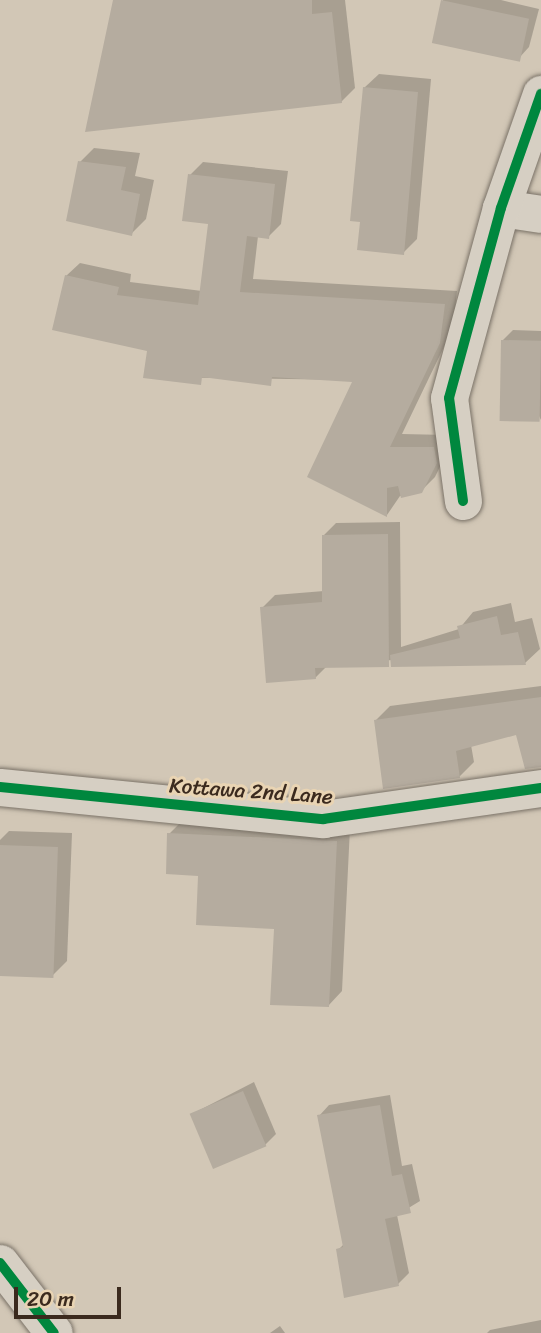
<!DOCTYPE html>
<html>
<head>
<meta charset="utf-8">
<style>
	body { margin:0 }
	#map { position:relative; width:541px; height:1333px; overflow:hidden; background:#d2c7b6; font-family:Sriracha,sans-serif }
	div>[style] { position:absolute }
	.shadow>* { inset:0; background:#0003 }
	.building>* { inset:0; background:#b5ac9f; transform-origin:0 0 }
	.roads { filter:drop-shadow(0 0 2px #7a7267) drop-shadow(0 0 2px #7a7267) }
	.minor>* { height:37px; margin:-18.5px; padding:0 18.5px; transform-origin:18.5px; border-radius:18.5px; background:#d6cfc3 }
	.cycleway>* { height:10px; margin:-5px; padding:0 5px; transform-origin:5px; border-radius:5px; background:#00873e }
	span { translate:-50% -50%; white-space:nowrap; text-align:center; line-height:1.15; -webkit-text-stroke:6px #e9d4b3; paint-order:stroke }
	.street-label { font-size:21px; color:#3b2a1e }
	.scale { position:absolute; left:14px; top:1287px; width:107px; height:32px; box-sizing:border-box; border:4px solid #3b2a1e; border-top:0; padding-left:9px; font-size:21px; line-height:24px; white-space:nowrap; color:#3b2a1e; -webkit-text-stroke:5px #e9d4b3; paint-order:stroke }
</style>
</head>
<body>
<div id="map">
	<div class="shadow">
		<div style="clip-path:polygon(114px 0,345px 0,355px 88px,341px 102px)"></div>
		<div style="clip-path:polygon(443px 0,501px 0,539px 9px,529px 47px,519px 58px,433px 42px)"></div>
		<div style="clip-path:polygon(379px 74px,431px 79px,417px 239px,403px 253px,364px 88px)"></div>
		<div style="clip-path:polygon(94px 148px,140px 153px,135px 176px,154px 180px,146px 219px,131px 234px,80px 162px)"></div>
		<div style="clip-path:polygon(203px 162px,288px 171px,281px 224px,268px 237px,258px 236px,253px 279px,457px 291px,453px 328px,402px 434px,447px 435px,449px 448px,435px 477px,421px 491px,400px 496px,387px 515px,309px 476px,355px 380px,145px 377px,149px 350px,66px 276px,80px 263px,131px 274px,130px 282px,202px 291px,210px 223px,190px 175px)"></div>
		<div style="clip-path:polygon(513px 330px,541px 331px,541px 420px,502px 341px)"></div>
		<div style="clip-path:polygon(400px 522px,401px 647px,459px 629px,473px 612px,511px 603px,515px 622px,532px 618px,540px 649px,525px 663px,392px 660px,327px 666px,315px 678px,262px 608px,275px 595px,324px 591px,323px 536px,336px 523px)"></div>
		<div style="clip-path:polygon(541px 686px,541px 742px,518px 732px,471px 745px,474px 762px,459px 777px,375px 721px,390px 706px)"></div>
		<div style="clip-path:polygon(183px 820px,350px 828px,342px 991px,328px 1006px,276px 927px,200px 874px,169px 834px)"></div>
		<div style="clip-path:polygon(9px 831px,72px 833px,67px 961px,53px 975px,0 974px,0 840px)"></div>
		<div style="clip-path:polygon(254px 1082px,276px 1134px,265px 1145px,192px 1114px)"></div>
		<div style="clip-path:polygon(390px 1095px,402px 1166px,412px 1164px,420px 1201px,397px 1215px,409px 1273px,398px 1284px,338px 1250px,344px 1244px,319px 1116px,329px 1105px)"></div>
		<div style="clip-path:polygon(541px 1320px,541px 1333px,487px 1333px,490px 1330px)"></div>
		<div style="clip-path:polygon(280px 1326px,285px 1333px,270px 1333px)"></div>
	</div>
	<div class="building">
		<div style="clip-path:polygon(113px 0,312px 0,312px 14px,332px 12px,342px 103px,85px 132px)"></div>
		<div style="left:441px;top:0;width:90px;height:44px;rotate:12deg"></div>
		<div style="clip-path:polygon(363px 87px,418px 92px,404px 255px,357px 250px,360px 222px,350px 221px)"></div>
		<div style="clip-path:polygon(78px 161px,126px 167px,121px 190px,140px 194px,132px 236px,66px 221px)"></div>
		<div style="clip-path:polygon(188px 174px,275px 184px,269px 239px,247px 236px,240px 292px,445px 304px,440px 343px,390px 447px,434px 447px,437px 463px,422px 493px,401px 498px,398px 486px,387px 488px,387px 517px,307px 477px,352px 382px,272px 377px,271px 386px,202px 377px,201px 385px,143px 378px,147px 351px,52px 330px,65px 275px,119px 287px,117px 295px,198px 305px,208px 224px,182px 221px)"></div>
		<div style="left:501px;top:340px;width:40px;height:81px;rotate:1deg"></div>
		<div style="clip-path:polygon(388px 534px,389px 667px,315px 668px,316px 679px,266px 683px,260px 607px,322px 602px,322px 535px)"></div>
		<div style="clip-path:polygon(497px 616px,501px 635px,518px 632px,526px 665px,391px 667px,390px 655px,460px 638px,457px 626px)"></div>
		<div style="clip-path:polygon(541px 697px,541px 767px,525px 769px,516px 735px,456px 751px,460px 778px,383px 789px,374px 720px)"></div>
		<div style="clip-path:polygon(167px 833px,337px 841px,329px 1007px,270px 1005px,274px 929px,196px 925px,198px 876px,166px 874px)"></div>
		<div style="left:0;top:845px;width:58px;height:131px;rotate:2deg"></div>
		<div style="left:243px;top:1091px;width:60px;height:58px;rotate:67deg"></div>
		<div style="clip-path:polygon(380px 1105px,392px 1176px,402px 1174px,411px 1213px,385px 1219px,399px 1286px,344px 1298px,336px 1249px,343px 1247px,317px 1115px)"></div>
	</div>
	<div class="roads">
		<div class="minor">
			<div style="left:501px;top:208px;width:40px;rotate:8.5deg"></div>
			<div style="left:463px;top:501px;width:104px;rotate:-97.7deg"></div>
			<div style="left:449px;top:398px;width:197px;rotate:-74.7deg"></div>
			<div style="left:501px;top:208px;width:121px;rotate:-70.7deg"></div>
			<div style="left:0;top:787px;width:325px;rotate:5.7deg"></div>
			<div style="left:323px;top:819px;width:220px;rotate:-8.1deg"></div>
			<div style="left:0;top:1263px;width:88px;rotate:52.4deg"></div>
		</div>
	</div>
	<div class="cycleway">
		<div style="left:463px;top:501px;width:104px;rotate:-97.7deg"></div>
		<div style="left:449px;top:398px;width:197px;rotate:-74.7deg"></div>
		<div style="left:501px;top:208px;width:121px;rotate:-70.7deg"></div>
		<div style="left:0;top:787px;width:325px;rotate:5.7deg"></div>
		<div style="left:323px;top:819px;width:220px;rotate:-8.1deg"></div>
		<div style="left:0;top:1263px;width:88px;rotate:52.4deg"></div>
	</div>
	<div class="street-label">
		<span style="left:251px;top:791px;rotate:4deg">Kottawa 2nd Lane</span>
	</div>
	<div class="scale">20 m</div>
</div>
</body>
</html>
